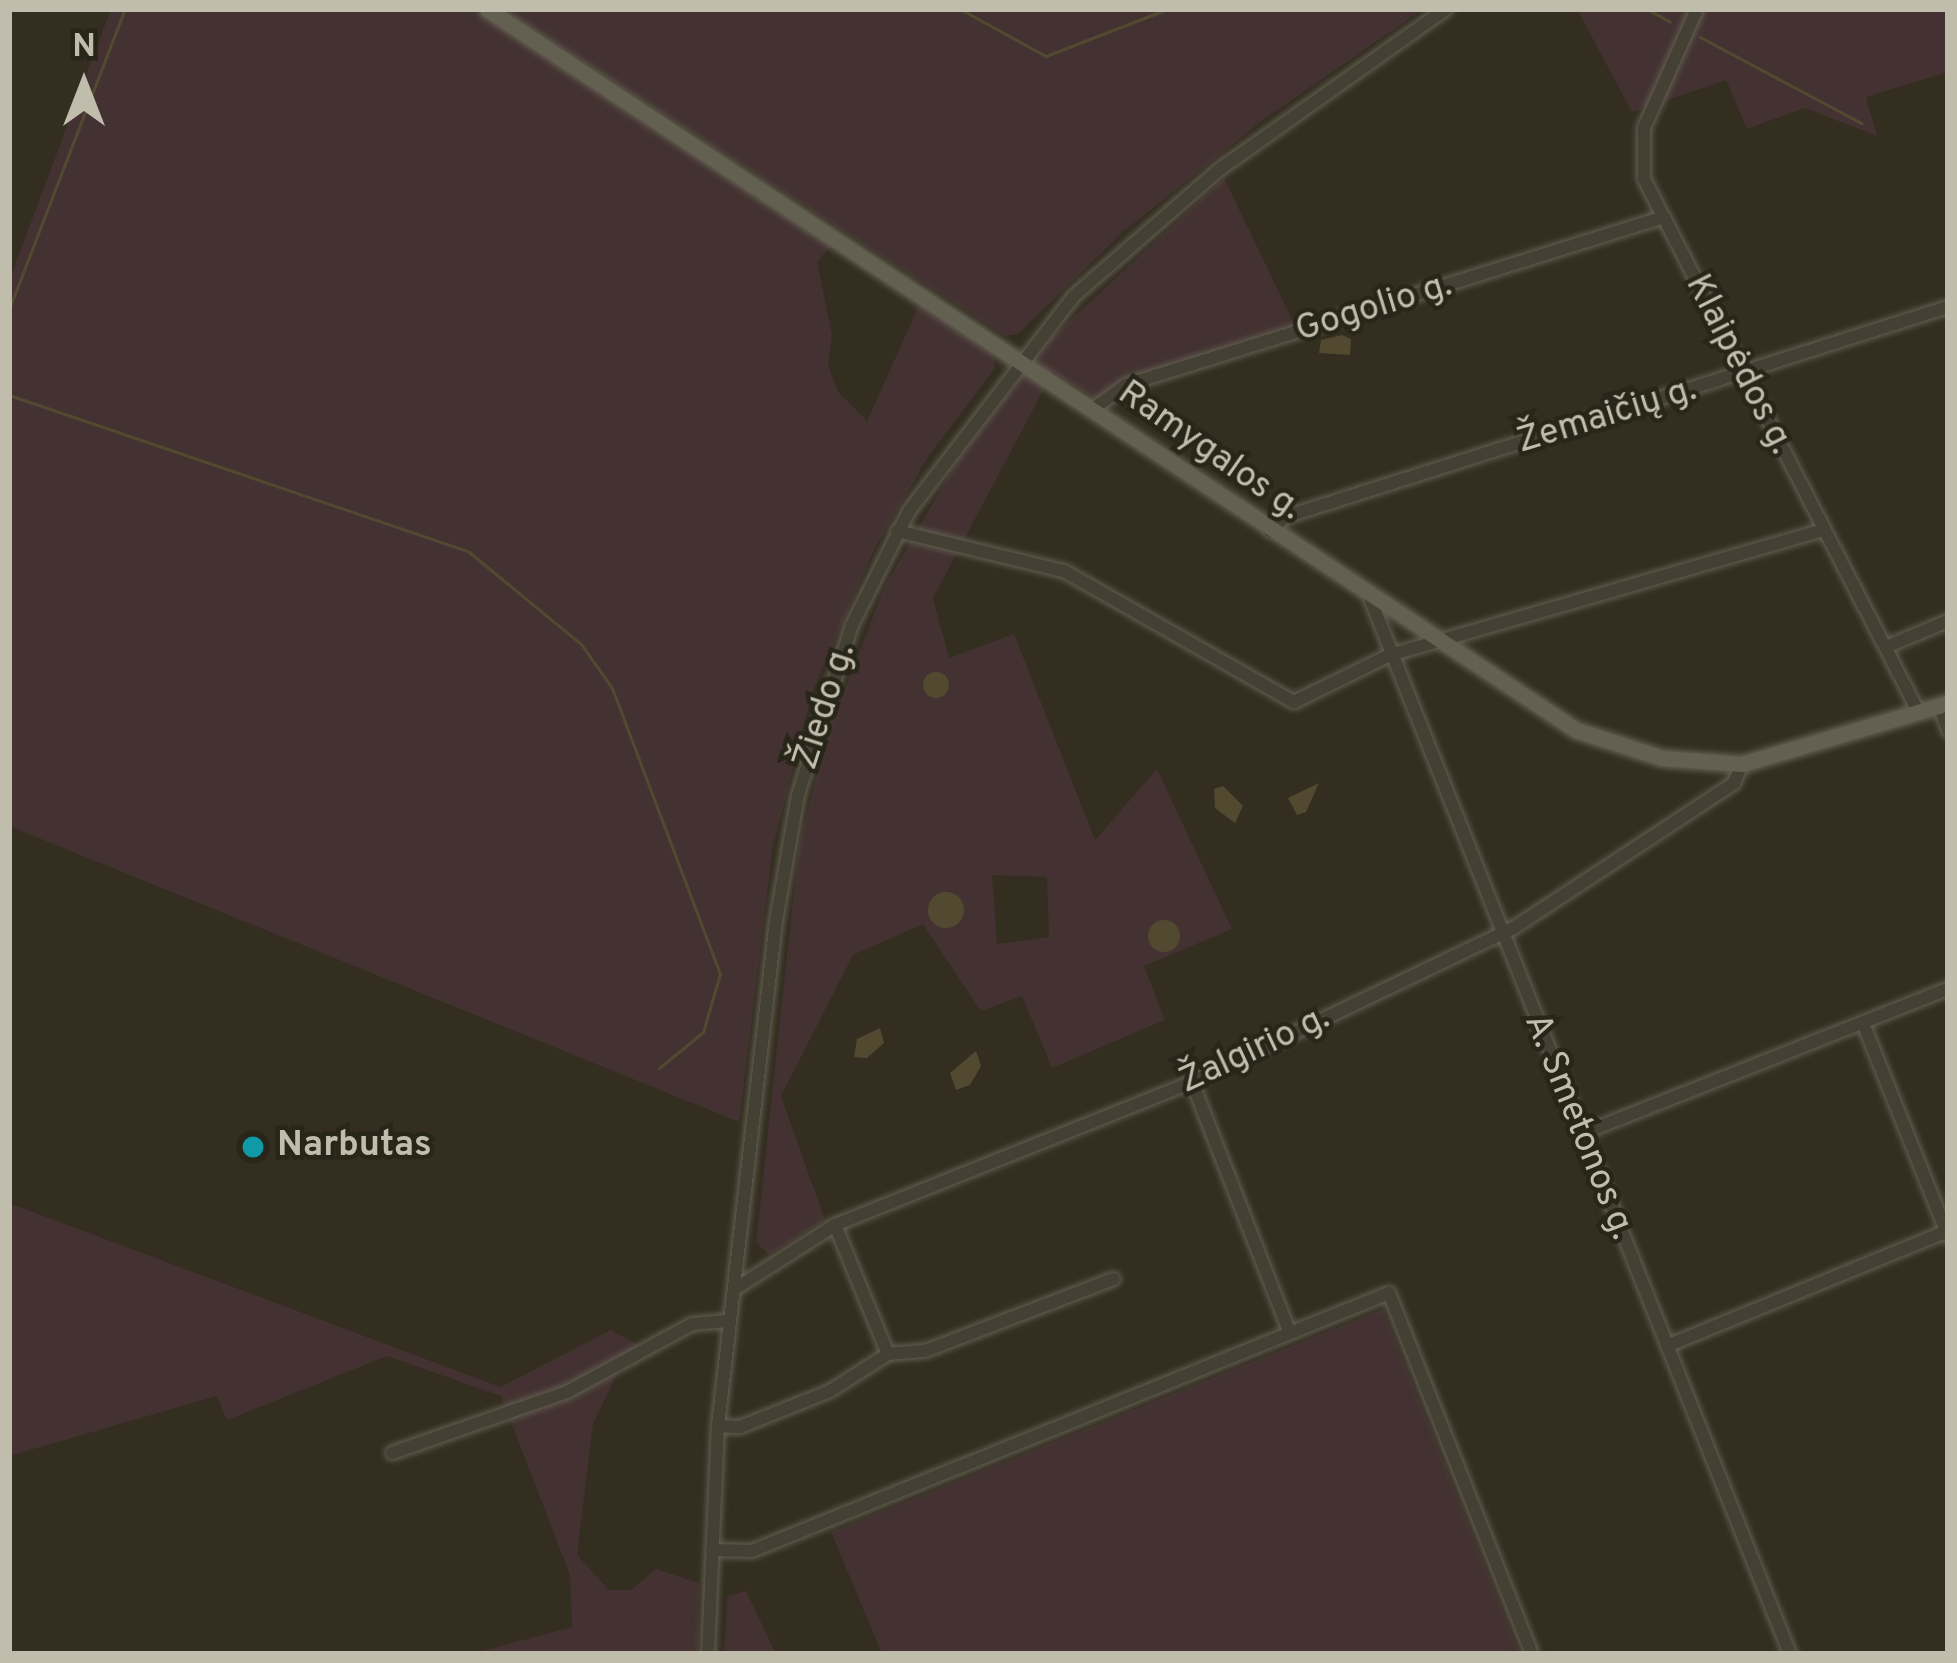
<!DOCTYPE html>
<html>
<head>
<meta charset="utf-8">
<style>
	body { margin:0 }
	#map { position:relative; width:1957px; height:1663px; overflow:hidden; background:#332e20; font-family:Overpass,sans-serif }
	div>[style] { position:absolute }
	.green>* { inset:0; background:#433231 }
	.water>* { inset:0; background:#524a30 }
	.round { border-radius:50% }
	.stream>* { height:3px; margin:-1.5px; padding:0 1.5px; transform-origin:1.5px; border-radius:1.5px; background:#524a30 }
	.roads { filter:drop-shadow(0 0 3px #625e51) drop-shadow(0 0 3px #625e51) }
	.minor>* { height:12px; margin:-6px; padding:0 6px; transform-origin:6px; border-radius:6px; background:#444033 }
	.major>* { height:15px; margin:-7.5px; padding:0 7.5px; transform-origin:7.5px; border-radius:7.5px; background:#646051 }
	.dots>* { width:33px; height:33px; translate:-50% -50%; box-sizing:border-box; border:6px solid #282519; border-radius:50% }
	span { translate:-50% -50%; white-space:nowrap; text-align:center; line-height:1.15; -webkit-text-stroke:9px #282519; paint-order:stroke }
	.street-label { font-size:36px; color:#c1bdad }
	.poi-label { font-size:36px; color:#c1bdad; font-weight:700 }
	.left { translate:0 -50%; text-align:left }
	.frame { position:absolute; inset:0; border:12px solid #c1bdad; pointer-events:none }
	.north { position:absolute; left:24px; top:24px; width:120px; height:120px; -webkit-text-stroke:9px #282519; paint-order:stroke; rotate:0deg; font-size:33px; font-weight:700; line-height:48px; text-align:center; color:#c1bdad }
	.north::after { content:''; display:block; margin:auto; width:42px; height:54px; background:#c1bdad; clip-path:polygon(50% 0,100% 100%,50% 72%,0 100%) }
</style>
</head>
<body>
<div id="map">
	<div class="green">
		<div style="clip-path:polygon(111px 9px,474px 9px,832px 245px,817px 262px,832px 334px,828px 365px,838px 392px,867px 421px,920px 303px,992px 352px,995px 368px,928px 457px,874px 550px,812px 693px,773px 846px,739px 1122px,9px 826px,9px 281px)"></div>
		<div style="clip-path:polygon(502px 9px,1423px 9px,1263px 120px,1123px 232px,1018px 334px,1005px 336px)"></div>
		<div style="clip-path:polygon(1577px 9px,1948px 9px,1948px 72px,1866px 97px,1877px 136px,1805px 108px,1747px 129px,1726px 80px,1632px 112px)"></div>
		<div style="clip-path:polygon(evenodd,1224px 178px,1300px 336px,1127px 390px,1104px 404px,1053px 372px,933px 598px,949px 658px,1014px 634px,1095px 840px,1157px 769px,1232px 929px,1144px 966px,1165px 1020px,1052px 1068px,1022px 996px,981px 1011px,923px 924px,853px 955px,781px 1096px,825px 1220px,769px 1255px,756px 1242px,799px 845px,825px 741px,884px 588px,958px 459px,1052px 337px,1224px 178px,992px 875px,1047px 877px,1049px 937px,997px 944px,992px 875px)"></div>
		<div style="clip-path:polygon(9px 1203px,500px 1387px,611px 1330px,646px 1349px,619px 1369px,593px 1424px,577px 1555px,609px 1590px,631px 1590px,656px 1569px,699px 1583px,698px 1654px,470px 1654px,572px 1627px,570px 1575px,501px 1396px,387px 1356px,227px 1420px,217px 1396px,9px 1456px)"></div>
		<div style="clip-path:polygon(1383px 1309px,1520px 1654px,882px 1654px,831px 1532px)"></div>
		<div style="clip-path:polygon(746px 1591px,776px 1654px,724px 1654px,727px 1596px)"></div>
	</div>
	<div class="water">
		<div style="clip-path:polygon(1342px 335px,1351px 339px,1350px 355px,1319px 353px,1321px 340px)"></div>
		<div class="round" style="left:923px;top:672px;width:26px;height:26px"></div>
		<div style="clip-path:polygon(1319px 783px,1306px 812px,1297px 815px,1288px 798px)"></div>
		<div style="clip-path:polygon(1223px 786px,1243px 806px,1235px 823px,1215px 808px,1214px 789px)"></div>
		<div class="round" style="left:928px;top:892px;width:36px;height:36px"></div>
		<div class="round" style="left:1148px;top:920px;width:32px;height:32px"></div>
		<div style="clip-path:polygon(880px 1028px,884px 1043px,867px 1058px,854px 1057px,857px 1039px)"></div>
		<div style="clip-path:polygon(976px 1051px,981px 1066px,970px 1085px,956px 1090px,950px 1073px)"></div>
	</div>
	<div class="stream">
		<div style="left:960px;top:9px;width:98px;rotate:28.7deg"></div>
		<div style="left:1046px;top:56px;width:130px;rotate:-21.2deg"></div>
		<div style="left:1647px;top:9px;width:26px;rotate:29deg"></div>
		<div style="left:1700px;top:37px;width:183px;rotate:28.1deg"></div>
		<div style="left:9px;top:309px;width:322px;rotate:-68.9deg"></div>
		<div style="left:9px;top:395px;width:486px;rotate:18.8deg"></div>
		<div style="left:469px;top:552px;width:145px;rotate:39.4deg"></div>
		<div style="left:581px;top:644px;width:54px;rotate:54.8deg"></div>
		<div style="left:612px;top:688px;width:306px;rotate:69.3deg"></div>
		<div style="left:720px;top:974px;width:60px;rotate:106.3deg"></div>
		<div style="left:703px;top:1032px;width:57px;rotate:140.7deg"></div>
	</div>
	<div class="roads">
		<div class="minor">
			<div style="left:1697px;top:9px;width:130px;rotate:114deg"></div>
			<div style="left:1644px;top:128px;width:51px;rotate:90deg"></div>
			<div style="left:1644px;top:179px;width:598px;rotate:62.75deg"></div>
			<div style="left:1093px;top:409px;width:41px;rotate:-36deg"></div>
			<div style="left:1126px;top:385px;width:560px;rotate:-17.34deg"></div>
			<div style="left:897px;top:531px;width:172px;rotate:13.5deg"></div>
			<div style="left:1064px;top:571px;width:265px;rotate:29.7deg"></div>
			<div style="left:1294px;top:702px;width:107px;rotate:-26.1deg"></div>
			<div style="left:1390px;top:655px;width:452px;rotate:-16.1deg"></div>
			<div style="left:1270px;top:531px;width:21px;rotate:-43deg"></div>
			<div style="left:1285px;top:517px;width:695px;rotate:-17.58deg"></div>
			<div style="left:1370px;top:598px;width:1136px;rotate:68.31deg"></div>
			<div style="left:1886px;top:647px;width:67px;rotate:-22.8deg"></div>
			<div style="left:1939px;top:705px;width:27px;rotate:70deg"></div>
			<div style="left:1863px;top:1023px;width:229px;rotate:68.2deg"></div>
			<div style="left:1192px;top:1082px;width:267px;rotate:68.7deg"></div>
			<div style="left:1581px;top:1134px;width:395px;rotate:-21.6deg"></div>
			<div style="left:835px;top:1225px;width:139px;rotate:67.7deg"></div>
			<div style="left:888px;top:1354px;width:37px;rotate:-5deg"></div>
			<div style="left:925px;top:1351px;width:202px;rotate:-20.9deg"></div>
			<div style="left:735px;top:1289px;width:119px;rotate:-32.6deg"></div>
			<div style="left:835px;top:1225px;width:385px;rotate:-21.8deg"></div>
			<div style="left:1192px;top:1082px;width:355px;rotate:-25.6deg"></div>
			<div style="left:1512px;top:929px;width:266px;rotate:-33.3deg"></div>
			<div style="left:1734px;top:783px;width:21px;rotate:-67deg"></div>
			<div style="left:1667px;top:1346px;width:304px;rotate:-22.3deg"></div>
			<div style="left:718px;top:1426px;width:22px;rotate:3deg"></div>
			<div style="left:740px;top:1427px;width:97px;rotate:-21.8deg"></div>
			<div style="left:830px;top:1391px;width:69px;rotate:-32.5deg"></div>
			<div style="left:392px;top:1453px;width:185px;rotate:-19.2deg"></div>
			<div style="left:567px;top:1392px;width:142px;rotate:-28.5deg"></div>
			<div style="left:692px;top:1324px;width:38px;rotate:-5deg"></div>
			<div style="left:712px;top:1550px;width:40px;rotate:1.4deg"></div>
			<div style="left:752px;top:1551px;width:687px;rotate:-22.05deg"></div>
			<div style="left:1389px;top:1293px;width:388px;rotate:68.4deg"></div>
			<div style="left:708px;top:1654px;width:228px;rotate:-87.5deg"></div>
			<div style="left:718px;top:1426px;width:508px;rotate:-83.45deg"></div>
			<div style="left:776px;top:921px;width:128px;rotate:-80.1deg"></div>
			<div style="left:798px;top:795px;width:178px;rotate:-72.4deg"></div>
			<div style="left:852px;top:625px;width:127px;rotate:-63.4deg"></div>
			<div style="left:909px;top:511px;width:272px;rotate:-52.5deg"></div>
			<div style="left:1075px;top:295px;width:192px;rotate:-41deg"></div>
			<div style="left:1220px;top:169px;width:277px;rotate:-35.3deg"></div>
		</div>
		<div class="major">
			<div style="left:487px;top:9px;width:1306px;rotate:33.51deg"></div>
			<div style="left:1576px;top:730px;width:90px;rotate:18deg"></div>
			<div style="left:1662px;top:758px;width:80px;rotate:4.3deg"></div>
			<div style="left:1742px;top:764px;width:215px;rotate:-16.5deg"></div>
		</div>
	</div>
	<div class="dots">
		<div style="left:253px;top:1147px;background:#0f9aa8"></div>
	</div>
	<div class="street-label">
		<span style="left:1374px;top:309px;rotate:-17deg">Gogolio g.</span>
		<span style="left:1738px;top:365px;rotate:63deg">Klaipėdos g.</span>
		<span style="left:1607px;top:417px;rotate:-17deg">Žemaičių g.</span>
		<span style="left:1209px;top:452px;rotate:35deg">Ramygalos g.</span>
		<span style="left:826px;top:707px;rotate:-72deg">Žiedo g.</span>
		<span style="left:1255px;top:1051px;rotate:-25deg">Žalgirio g.</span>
		<span style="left:1578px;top:1127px;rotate:68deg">A. Smetonos g.</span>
	</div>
	<div class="poi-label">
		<span class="left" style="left:277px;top:1147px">Narbutas</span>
	</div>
	<div class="frame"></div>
	<div class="north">N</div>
</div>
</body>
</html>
